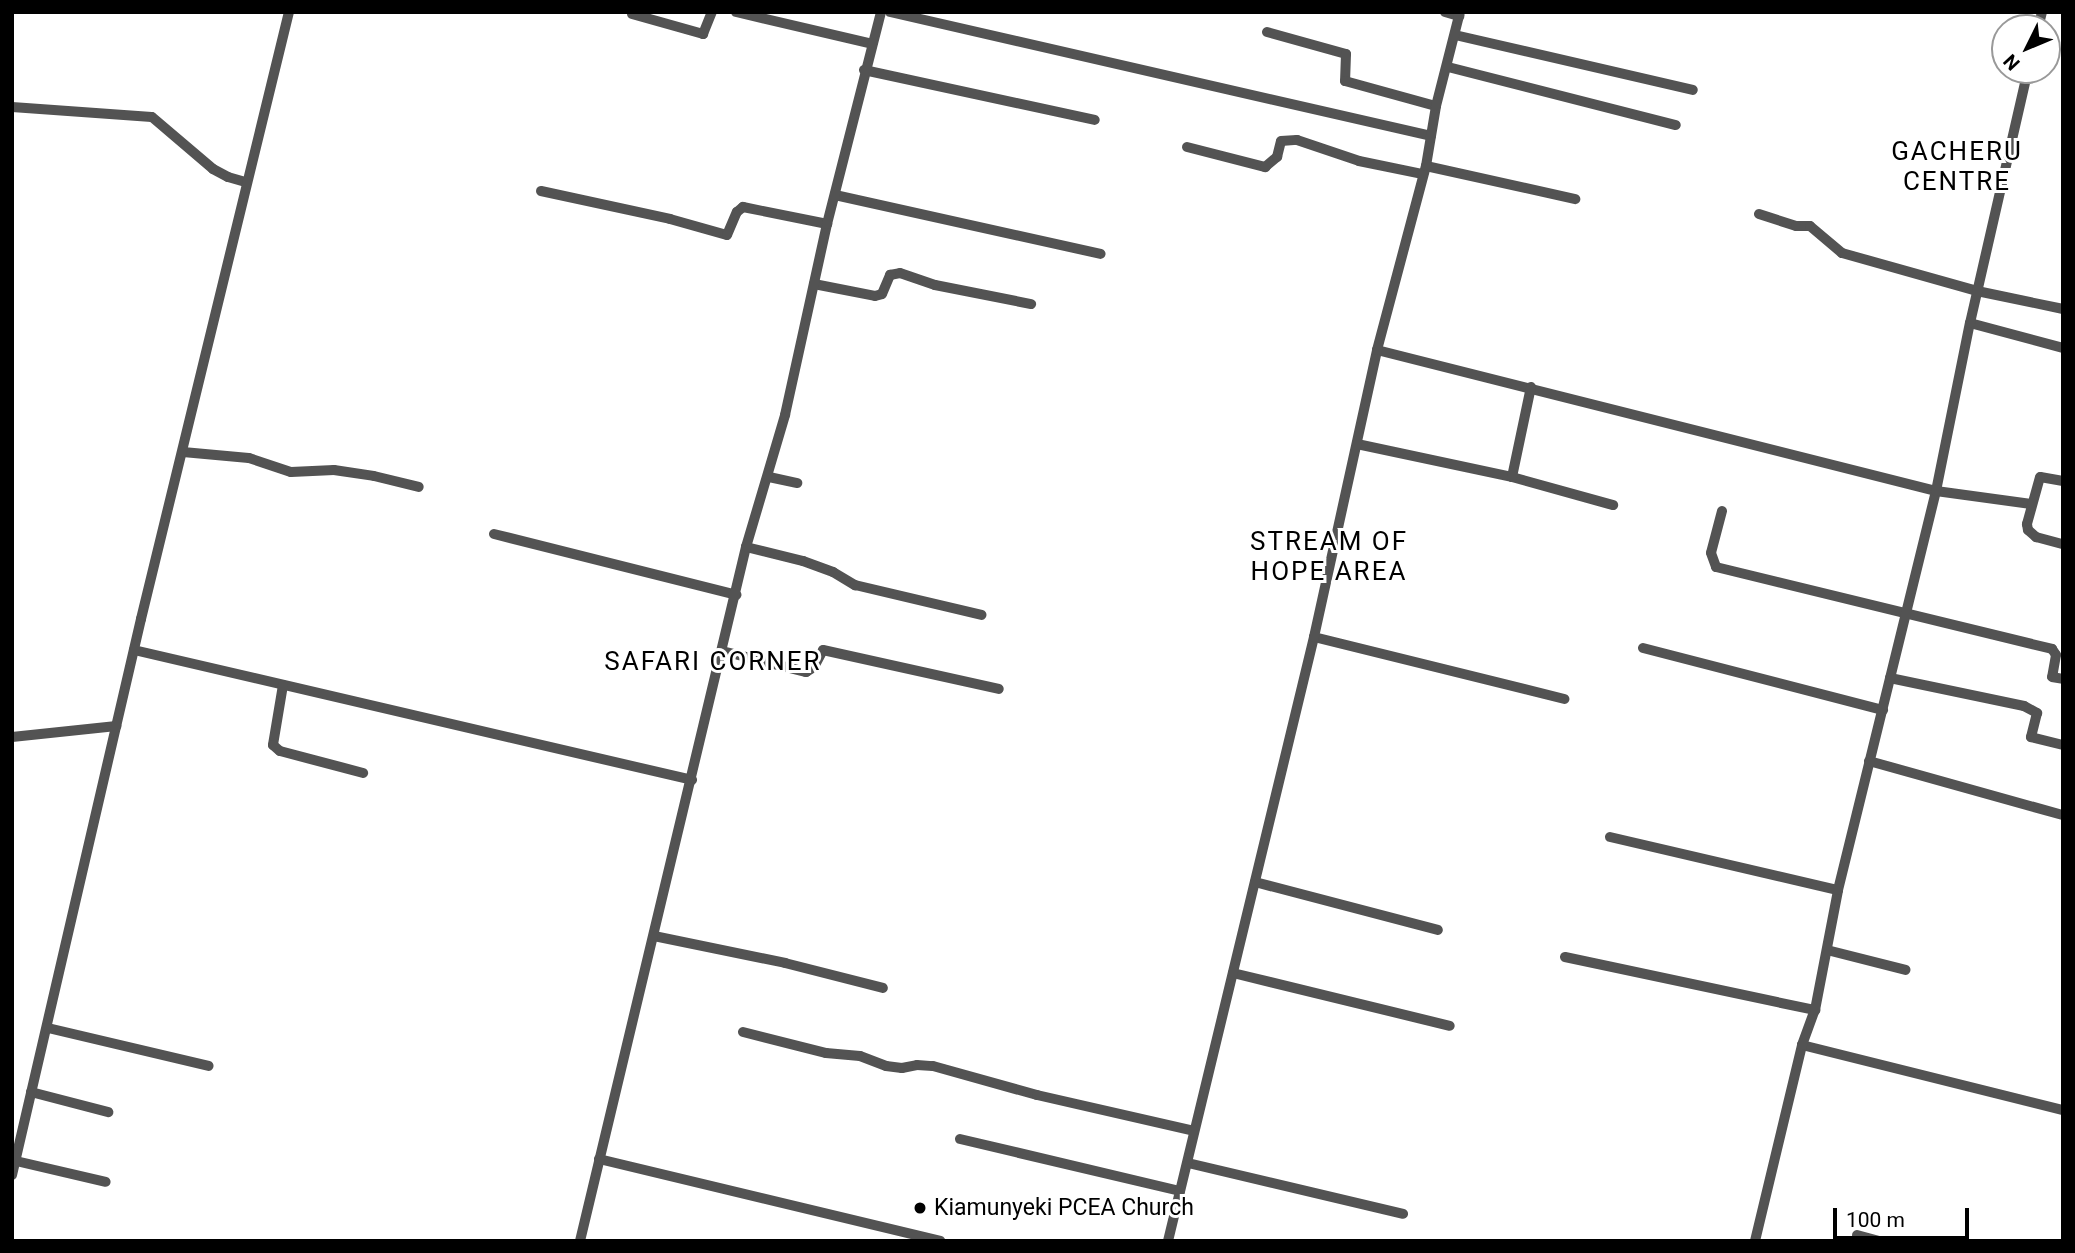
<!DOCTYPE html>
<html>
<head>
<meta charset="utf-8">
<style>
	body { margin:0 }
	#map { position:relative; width:2075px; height:1253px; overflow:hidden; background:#fff; font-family:Roboto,sans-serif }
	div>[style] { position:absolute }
	.street>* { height:10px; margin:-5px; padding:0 5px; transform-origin:5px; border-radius:5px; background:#535353 }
	.dots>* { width:19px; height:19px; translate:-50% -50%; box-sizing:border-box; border:4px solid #fff; border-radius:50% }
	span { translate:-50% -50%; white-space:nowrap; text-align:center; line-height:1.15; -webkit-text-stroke:6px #fff; paint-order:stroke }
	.poi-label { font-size:23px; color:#000 }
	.left { translate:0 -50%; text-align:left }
	.quarter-label { font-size:26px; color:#000; letter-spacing:2px }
	.frame { position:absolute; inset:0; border:14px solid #000; pointer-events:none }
	.north { position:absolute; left:1991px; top:14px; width:70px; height:70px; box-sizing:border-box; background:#fff; border:2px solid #999; border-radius:50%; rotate:227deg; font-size:19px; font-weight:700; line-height:28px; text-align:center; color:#000 }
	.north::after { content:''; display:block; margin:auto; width:24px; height:32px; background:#000; clip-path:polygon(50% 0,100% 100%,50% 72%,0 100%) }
	.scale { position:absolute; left:1833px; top:1208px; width:136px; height:32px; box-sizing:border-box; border:4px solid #000; border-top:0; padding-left:9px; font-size:21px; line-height:24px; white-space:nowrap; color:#000; -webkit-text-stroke:5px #fff; paint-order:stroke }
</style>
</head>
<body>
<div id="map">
	<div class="street">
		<div style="left:736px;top:12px;width:140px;rotate:13.2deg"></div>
		<div style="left:890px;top:12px;width:555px;rotate:12.91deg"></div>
		<div style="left:1445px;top:12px;width:15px;rotate:16deg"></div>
		<div style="left:632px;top:14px;width:74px;rotate:15.7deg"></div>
		<div style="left:703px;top:34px;width:24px;rotate:-68deg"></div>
		<div style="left:2038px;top:28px;width:16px;rotate:-76deg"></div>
		<div style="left:1267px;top:32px;width:82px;rotate:15.6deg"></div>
		<div style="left:1346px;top:54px;width:27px;rotate:92deg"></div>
		<div style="left:1345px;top:81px;width:94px;rotate:15.4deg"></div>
		<div style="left:1455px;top:35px;width:244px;rotate:13deg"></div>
		<div style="left:1448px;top:67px;width:235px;rotate:14.3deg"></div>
		<div style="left:864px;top:70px;width:236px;rotate:12.2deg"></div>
		<div style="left:12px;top:107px;width:140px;rotate:4.1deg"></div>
		<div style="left:152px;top:117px;width:80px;rotate:40.4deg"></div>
		<div style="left:213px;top:169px;width:17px;rotate:28deg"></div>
		<div style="left:228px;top:177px;width:19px;rotate:16deg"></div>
		<div style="left:1187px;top:147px;width:81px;rotate:14.4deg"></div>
		<div style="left:1265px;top:167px;width:16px;rotate:-40deg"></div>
		<div style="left:1277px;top:157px;width:16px;rotate:-76deg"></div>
		<div style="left:1281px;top:141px;width:16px;rotate:-4deg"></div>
		<div style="left:1297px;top:140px;width:65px;rotate:18.7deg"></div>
		<div style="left:1359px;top:161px;width:64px;rotate:11.7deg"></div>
		<div style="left:1426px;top:166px;width:153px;rotate:12.5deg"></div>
		<div style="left:541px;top:191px;width:132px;rotate:12.2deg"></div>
		<div style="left:670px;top:219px;width:59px;rotate:15.7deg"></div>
		<div style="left:727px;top:235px;width:25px;rotate:-67deg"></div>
		<div style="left:737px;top:212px;width:8px;rotate:-40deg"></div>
		<div style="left:743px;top:207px;width:86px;rotate:11.4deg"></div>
		<div style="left:835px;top:195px;width:272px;rotate:12.5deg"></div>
		<div style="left:1759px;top:214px;width:39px;rotate:18deg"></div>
		<div style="left:1796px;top:226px;width:14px"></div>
		<div style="left:1810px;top:226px;width:42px;rotate:40.2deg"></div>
		<div style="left:1842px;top:253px;width:140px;rotate:15.7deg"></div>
		<div style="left:1977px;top:291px;width:88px;rotate:11.8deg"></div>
		<div style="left:814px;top:284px;width:62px;rotate:11.1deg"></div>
		<div style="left:875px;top:296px;width:7px;rotate:-16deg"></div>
		<div style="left:882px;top:294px;width:21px;rotate:-67deg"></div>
		<div style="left:890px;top:275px;width:10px;rotate:-11deg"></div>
		<div style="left:900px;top:273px;width:37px;rotate:19deg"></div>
		<div style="left:935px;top:285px;width:98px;rotate:11.2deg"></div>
		<div style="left:1970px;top:323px;width:96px;rotate:15deg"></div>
		<div style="left:1377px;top:350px;width:577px;rotate:14.16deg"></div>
		<div style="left:1936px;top:491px;width:96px;rotate:7.8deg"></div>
		<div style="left:1357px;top:444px;width:158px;rotate:12deg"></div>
		<div style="left:1512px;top:477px;width:105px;rotate:15.5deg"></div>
		<div style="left:183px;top:452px;width:66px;rotate:5.2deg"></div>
		<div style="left:249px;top:458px;width:44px;rotate:18.4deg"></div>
		<div style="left:291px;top:472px;width:43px;rotate:-2.7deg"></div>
		<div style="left:334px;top:470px;width:40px;rotate:8.5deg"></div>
		<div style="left:374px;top:476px;width:46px;rotate:13.7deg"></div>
		<div style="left:769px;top:477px;width:29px;rotate:12deg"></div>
		<div style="left:1512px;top:477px;width:92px;rotate:-78.1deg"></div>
		<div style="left:2063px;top:481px;width:23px;rotate:-170deg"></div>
		<div style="left:2040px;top:477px;width:49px;rotate:105.5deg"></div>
		<div style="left:2027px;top:524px;width:6px;rotate:81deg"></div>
		<div style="left:2028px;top:530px;width:11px;rotate:41deg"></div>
		<div style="left:2036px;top:537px;width:28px;rotate:15deg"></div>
		<div style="left:1722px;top:511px;width:43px;rotate:104.7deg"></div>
		<div style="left:1711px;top:553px;width:15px;rotate:70deg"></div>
		<div style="left:1716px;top:567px;width:346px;rotate:13.7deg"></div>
		<div style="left:2052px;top:649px;width:7px;rotate:56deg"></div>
		<div style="left:2056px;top:655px;width:22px;rotate:100deg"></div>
		<div style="left:2052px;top:677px;width:11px;rotate:10deg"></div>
		<div style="left:494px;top:534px;width:250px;rotate:14.1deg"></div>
		<div style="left:746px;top:547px;width:59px;rotate:13.8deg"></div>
		<div style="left:803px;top:561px;width:32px;rotate:20deg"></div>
		<div style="left:833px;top:572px;width:26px;rotate:31deg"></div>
		<div style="left:855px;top:585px;width:130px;rotate:13.3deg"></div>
		<div style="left:1314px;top:637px;width:258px;rotate:13.9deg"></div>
		<div style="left:1643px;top:648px;width:248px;rotate:14.5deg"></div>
		<div style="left:134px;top:650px;width:573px;rotate:13.11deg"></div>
		<div style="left:722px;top:651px;width:87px;rotate:14deg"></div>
		<div style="left:806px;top:672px;width:9px;rotate:-32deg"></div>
		<div style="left:814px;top:667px;width:19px;rotate:-62deg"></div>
		<div style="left:823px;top:650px;width:180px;rotate:12.5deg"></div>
		<div style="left:1890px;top:678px;width:137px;rotate:11.8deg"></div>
		<div style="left:2024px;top:706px;width:15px;rotate:28deg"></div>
		<div style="left:2037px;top:713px;width:25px;rotate:104deg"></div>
		<div style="left:2031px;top:737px;width:33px;rotate:14deg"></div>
		<div style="left:283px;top:685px;width:61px;rotate:99.5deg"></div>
		<div style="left:273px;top:745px;width:9px;rotate:41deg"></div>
		<div style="left:280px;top:751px;width:86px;rotate:14.8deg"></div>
		<div style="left:12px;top:737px;width:105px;rotate:-6deg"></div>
		<div style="left:1869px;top:761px;width:201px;rotate:15.6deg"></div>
		<div style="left:1610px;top:837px;width:234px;rotate:13.1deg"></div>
		<div style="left:1255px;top:882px;width:189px;rotate:14.7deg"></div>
		<div style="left:654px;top:936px;width:134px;rotate:11.6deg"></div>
		<div style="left:785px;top:963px;width:101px;rotate:14.3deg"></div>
		<div style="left:1827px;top:950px;width:81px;rotate:14.2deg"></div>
		<div style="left:1565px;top:957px;width:256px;rotate:12deg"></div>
		<div style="left:1233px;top:973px;width:223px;rotate:13.7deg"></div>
		<div style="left:48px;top:1028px;width:165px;rotate:13.3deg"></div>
		<div style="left:743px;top:1032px;width:86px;rotate:14.2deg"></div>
		<div style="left:826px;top:1053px;width:34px;rotate:5deg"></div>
		<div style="left:860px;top:1056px;width:28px;rotate:21deg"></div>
		<div style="left:886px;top:1066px;width:16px;rotate:7deg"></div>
		<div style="left:902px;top:1068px;width:15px;rotate:-11deg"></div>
		<div style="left:917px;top:1065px;width:16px;rotate:4deg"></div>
		<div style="left:933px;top:1066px;width:108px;rotate:15.6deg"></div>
		<div style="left:1037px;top:1095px;width:161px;rotate:12.9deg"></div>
		<div style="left:1802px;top:1045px;width:269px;rotate:14deg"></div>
		<div style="left:31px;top:1092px;width:80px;rotate:14.6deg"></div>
		<div style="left:960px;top:1139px;width:226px;rotate:13.3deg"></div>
		<div style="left:599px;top:1159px;width:351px;rotate:13.5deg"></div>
		<div style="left:16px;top:1161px;width:92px;rotate:13.1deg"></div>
		<div style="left:1188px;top:1163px;width:221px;rotate:13.3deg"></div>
		<div style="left:12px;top:1175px;width:571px;rotate:-76.94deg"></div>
		<div style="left:141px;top:619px;width:625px;rotate:-76.3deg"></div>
		<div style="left:1857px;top:1235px;width:24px;rotate:15deg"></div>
		<div style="left:580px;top:1241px;width:714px;rotate:-76.55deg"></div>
		<div style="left:746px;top:547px;width:138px;rotate:-73.5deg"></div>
		<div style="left:785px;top:415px;width:196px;rotate:-77.6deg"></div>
		<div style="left:827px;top:224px;width:219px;rotate:-75.7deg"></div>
		<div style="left:1168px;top:1241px;width:621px;rotate:-76.41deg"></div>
		<div style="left:1314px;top:637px;width:294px;rotate:-77.6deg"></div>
		<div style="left:1377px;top:350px;width:190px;rotate:-75.1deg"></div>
		<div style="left:1426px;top:166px;width:61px;rotate:-80.5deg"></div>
		<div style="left:1436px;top:106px;width:97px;rotate:-75.7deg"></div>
		<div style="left:1755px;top:1241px;width:202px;rotate:-76.5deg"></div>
		<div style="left:1802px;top:1045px;width:37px;rotate:-70deg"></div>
		<div style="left:1815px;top:1010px;width:122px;rotate:-79.1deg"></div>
		<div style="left:1838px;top:890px;width:411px;rotate:-76.2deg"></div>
		<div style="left:1936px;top:491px;width:171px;rotate:-78.6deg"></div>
		<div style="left:1970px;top:323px;width:260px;rotate:-77.1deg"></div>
	</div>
	<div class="dots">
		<div style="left:920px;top:1208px;background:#000"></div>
	</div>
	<div class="poi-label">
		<span class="left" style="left:934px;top:1208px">Kiamunyeki PCEA Church</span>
	</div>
	<div class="quarter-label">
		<span style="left:1957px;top:167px">GACHERU<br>CENTRE</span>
		<span style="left:1329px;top:557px">STREAM OF<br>HOPE AREA</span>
		<span style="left:713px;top:662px">SAFARI CORNER</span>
	</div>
	<div class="frame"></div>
	<div class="north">N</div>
	<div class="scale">100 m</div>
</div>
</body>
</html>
